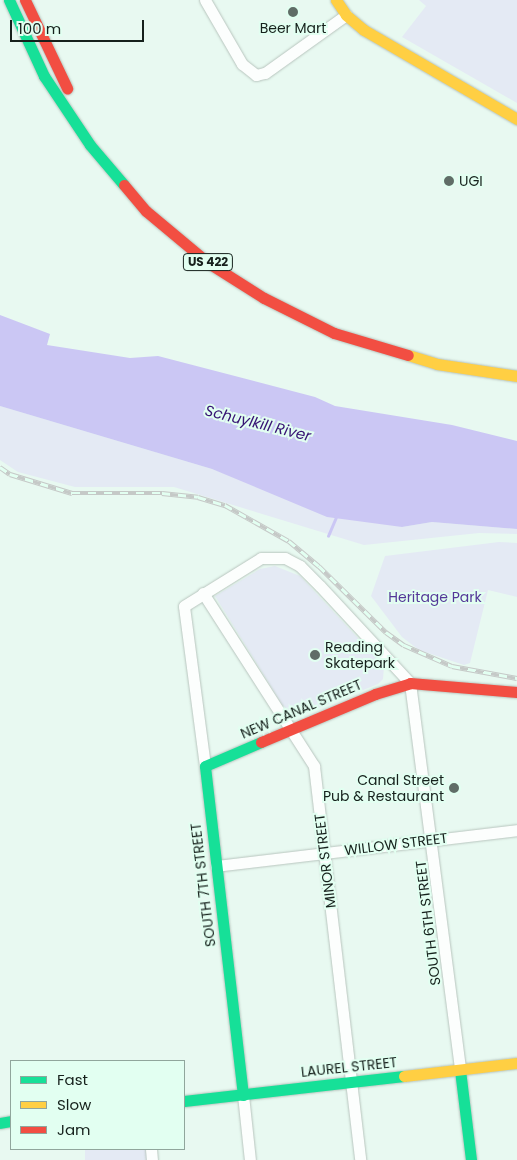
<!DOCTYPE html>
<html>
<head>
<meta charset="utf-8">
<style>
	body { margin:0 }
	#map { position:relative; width:517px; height:1160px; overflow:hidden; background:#e8f9f1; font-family:Poppins,sans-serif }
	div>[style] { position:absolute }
	.green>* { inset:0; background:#e4eaf4; transform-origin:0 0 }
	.water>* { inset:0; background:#cbc7f4 }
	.stream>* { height:2.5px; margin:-1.25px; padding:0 1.25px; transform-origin:1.25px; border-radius:1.25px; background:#cbc7f4 }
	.roads { filter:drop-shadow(0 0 1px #b8c5be) drop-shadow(0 0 1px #b8c5be) }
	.street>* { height:11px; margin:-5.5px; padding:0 5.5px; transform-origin:5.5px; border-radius:5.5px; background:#fcfefd }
	.fast>* { height:11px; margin:-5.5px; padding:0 5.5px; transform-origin:5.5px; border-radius:5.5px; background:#16e098 }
	.slow>* { height:11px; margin:-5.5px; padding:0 5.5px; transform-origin:5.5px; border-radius:5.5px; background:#ffcf43 }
	.jam>* { height:11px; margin:-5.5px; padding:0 5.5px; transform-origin:5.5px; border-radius:5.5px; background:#f24e42 }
	.rail>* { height:4.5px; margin-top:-2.25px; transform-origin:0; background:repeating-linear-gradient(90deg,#e2fff1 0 8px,#c5c9c7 0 16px); box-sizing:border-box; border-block:1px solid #c5c9c7 }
	.dots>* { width:14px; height:14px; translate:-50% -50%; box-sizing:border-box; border:2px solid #e2fff1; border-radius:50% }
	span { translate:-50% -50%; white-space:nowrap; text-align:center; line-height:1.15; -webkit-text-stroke:4px #e2fff1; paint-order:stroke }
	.shield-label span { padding:1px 4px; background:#e2fff1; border:1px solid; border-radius:4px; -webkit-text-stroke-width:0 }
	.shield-label { font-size:12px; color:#16211c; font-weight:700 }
	.poi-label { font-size:14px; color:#16211c }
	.left { translate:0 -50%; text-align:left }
	.right { translate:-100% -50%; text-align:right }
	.park-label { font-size:14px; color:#543898 }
	.street-label { font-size:14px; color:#16211c }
	.water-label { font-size:15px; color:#371474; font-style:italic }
	.legend { position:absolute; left:10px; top:1060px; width:175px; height:90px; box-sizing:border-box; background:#e2fff1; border:1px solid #90a69c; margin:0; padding:6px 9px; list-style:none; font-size:15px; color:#16211c }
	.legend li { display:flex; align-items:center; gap:10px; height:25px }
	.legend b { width:25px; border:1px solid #90a69c }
	.scale { position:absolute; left:10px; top:20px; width:134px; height:22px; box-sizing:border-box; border:2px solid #16211c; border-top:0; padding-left:6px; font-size:15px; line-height:18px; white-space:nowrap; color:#16211c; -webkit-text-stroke:4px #e2fff1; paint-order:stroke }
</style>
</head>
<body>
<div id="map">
	<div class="green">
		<div style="clip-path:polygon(419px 0,517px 0,517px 103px,402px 37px,426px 6px)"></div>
		<div style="clip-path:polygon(0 406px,212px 469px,267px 490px,402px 527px,432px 522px,517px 529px,517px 534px,479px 533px,364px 545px,174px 487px,75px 487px,18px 472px,0 460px)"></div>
		<div style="clip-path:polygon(499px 542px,517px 543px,517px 597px,488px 590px,470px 663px,464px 665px,419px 650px,402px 637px,371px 596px,385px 556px)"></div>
		<div style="clip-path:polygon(275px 566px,300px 576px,384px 666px,383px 679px,378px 684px,291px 719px,215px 596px,260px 569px)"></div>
		<div style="left:85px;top:1149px;width:62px;height:11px"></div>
	</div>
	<div class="water">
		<div style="clip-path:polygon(0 315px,50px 334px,47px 345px,130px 358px,158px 356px,315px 397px,335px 406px,452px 425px,517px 441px,517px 529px,432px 522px,402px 527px,327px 517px,212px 469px,0 406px)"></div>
	</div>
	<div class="stream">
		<div style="left:328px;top:536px;width:23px;rotate:-67deg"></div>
	</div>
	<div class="roads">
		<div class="street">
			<div style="left:205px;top:0;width:74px;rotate:60deg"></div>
			<div style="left:242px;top:64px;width:18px;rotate:38deg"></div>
			<div style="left:256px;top:75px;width:9px;rotate:-13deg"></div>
			<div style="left:265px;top:73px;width:100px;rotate:-35.6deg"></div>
			<div style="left:203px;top:593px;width:206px;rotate:57.3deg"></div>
			<div style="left:314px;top:766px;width:397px;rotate:83.3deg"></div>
			<div style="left:205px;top:766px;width:161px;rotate:-97.5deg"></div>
			<div style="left:184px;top:606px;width:91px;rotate:-31.9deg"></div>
			<div style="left:261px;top:558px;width:24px"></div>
			<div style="left:285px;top:558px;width:17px;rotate:28deg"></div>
			<div style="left:300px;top:566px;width:28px;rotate:45deg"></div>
			<div style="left:320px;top:586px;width:132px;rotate:47.1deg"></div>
			<div style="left:410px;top:683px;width:390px;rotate:82.6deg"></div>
			<div style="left:216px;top:866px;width:303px;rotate:-6.8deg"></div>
			<div style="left:243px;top:1095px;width:65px;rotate:83.9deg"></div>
			<div style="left:151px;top:1149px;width:11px;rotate:85deg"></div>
		</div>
		<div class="fast">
			<div style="left:9px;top:0;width:84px;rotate:65.3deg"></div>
			<div style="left:44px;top:76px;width:83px;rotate:56.3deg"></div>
			<div style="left:90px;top:145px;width:52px;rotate:49.6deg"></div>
			<div style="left:460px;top:1070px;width:91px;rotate:83deg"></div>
			<div style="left:243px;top:1095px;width:331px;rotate:-96.6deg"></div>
			<div style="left:205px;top:766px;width:61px;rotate:-23.2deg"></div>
			<div style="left:184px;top:1101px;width:221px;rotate:-6.5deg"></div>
			<div style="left:0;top:1123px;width:11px;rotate:-10deg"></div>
		</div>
		<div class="slow">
			<div style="left:336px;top:0;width:18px;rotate:56deg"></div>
			<div style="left:346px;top:15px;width:23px;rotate:40deg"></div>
			<div style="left:364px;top:30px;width:177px;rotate:30.2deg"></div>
			<div style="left:408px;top:355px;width:30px;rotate:17deg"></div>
			<div style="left:437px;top:364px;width:81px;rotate:8.5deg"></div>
			<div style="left:404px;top:1076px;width:114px;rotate:-6.6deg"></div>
		</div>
		<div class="jam">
			<div style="left:25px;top:0;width:98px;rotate:64.5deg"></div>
			<div style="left:124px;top:185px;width:34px;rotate:50deg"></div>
			<div style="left:146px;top:211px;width:80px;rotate:39.9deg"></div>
			<div style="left:207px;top:262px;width:67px;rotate:32.3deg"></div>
			<div style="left:264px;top:298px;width:78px;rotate:26.6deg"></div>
			<div style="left:334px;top:333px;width:77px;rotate:16.6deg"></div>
			<div style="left:261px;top:742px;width:124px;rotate:-22.8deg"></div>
			<div style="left:375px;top:694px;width:37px;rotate:-17deg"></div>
			<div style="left:410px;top:683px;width:107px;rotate:4.8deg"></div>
		</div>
	</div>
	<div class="rail">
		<div style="left:0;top:467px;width:12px;rotate:35deg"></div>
		<div style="left:10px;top:474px;width:65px;rotate:17deg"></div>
		<div style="left:72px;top:493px;width:90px"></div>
		<div style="left:162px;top:493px;width:36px;rotate:6deg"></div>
		<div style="left:198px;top:497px;width:28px;rotate:17deg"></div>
		<div style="left:225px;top:505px;width:73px;rotate:29.4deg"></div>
		<div style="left:289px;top:541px;width:39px;rotate:40deg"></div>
		<div style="left:319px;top:566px;width:94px;rotate:44.6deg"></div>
		<div style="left:386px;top:632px;width:22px;rotate:36deg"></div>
		<div style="left:404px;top:645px;width:52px;rotate:23.6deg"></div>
		<div style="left:452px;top:666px;width:66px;rotate:10.5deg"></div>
	</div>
	<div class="dots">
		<div style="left:293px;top:12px;background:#606d67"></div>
		<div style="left:449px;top:181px;background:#606d67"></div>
		<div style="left:315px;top:655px;background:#606d67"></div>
		<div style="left:454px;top:788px;background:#606d67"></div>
	</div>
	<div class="shield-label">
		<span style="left:208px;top:262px">US 422</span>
	</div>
	<div class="poi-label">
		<span style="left:293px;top:28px">Beer Mart</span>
		<span class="left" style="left:459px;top:181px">UGI</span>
		<span class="left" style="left:325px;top:655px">Reading<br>Skatepark</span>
		<span class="right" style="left:444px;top:788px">Canal Street<br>Pub &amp; Restaurant</span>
	</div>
	<div class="park-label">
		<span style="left:435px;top:597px">Heritage Park</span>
	</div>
	<div class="street-label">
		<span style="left:301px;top:709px;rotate:-23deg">NEW CANAL STREET</span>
		<span style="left:396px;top:844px;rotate:-7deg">WILLOW STREET</span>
		<span style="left:325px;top:861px;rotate:-97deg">MINOR STREET</span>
		<span style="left:203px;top:885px;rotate:-97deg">SOUTH 7TH STREET</span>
		<span style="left:428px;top:923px;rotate:-97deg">SOUTH 6TH STREET</span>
		<span style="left:349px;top:1067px;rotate:-6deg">LAUREL STREET</span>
	</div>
	<div class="water-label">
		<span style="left:258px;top:423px;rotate:14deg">Schuylkill River</span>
	</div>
	<ul class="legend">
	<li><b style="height:6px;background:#16e098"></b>Fast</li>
	<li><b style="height:6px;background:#ffcf43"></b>Slow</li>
	<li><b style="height:6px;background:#f24e42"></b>Jam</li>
	</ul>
	<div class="scale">100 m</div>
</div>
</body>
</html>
